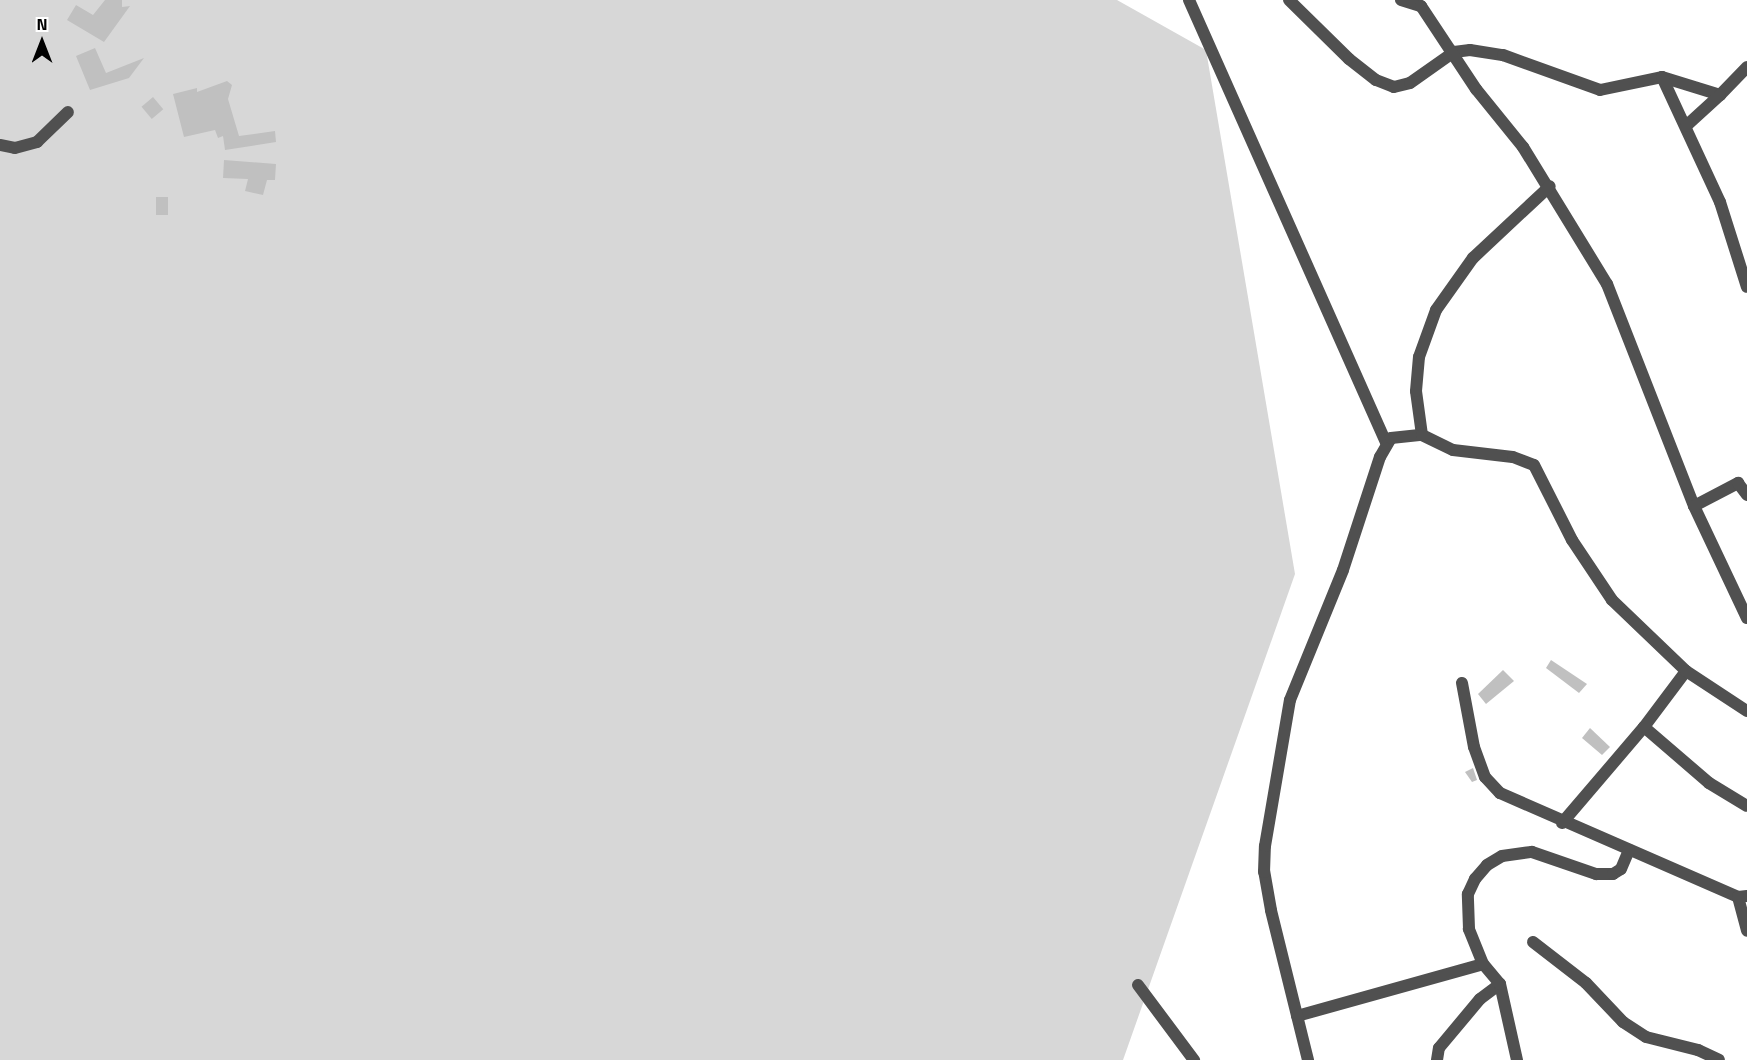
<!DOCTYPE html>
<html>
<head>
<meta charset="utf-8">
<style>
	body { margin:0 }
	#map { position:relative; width:1747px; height:1060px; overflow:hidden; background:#fff; font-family:"Titillium Web",sans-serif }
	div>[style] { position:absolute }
	.green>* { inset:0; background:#d7d7d7 }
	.building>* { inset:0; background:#c0c0c0; transform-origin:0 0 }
	.street>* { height:12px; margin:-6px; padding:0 6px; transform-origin:6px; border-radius:6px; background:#505050 }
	span { translate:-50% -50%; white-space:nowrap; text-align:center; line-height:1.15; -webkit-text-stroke:5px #fff; paint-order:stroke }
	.north { position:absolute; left:12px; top:12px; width:60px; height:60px; -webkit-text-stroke:4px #fff; paint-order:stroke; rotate:0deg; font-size:16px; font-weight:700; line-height:24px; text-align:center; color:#000 }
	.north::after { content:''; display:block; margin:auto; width:21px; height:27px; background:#000; clip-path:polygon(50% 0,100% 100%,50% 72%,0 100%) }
</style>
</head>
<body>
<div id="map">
	<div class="green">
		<div style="clip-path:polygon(0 0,1117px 0,1206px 50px,1295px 574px,1123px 1060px,0 1060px)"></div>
	</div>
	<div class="building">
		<div style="clip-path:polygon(105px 0,122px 0,122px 7px,130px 6px,104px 42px,67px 20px,76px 5px,93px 15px)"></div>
		<div style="clip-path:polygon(95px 48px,106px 73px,144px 58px,129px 78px,90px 90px,76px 56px)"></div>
		<div style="clip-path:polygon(227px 81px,232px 85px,228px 99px,239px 136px,275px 131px,276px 142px,225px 150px,223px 136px,218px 138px,215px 130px,184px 137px,173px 94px,197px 88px,197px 92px)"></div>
		<div style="left:153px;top:97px;width:16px;height:15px;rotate:50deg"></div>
		<div style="clip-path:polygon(224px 160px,276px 164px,275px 180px,267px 180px,263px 195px,245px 191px,248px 179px,223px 178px)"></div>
		<div style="left:156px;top:197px;width:12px;height:18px"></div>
		<div style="clip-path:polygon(1551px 660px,1587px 684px,1579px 693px,1546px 668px)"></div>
		<div style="clip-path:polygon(1503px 670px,1514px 681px,1486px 704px,1478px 694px)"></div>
		<div style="clip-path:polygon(1590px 728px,1610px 747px,1602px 755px,1582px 738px)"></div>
		<div style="clip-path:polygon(1473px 768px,1477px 780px,1472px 782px,1465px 772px)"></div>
	</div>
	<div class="street">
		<div style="left:1189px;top:0;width:485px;rotate:66deg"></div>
		<div style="left:1289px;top:0;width:84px;rotate:44.5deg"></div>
		<div style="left:1349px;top:59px;width:34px;rotate:38deg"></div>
		<div style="left:1376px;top:80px;width:19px;rotate:21deg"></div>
		<div style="left:1394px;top:87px;width:16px;rotate:-14deg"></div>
		<div style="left:1410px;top:83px;width:54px;rotate:-35.2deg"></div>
		<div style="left:1454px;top:52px;width:16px;rotate:-7deg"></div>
		<div style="left:1470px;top:50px;width:33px;rotate:9deg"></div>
		<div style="left:1503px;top:55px;width:103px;rotate:19.8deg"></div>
		<div style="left:1600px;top:90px;width:63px;rotate:-11.8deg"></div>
		<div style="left:1662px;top:77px;width:61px;rotate:17.2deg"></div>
		<div style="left:1720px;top:95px;width:39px;rotate:-46deg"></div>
		<div style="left:1401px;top:0;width:21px;rotate:17deg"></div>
		<div style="left:1421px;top:6px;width:100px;rotate:56.5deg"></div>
		<div style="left:1476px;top:89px;width:75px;rotate:51deg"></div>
		<div style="left:1523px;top:147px;width:161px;rotate:58.5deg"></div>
		<div style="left:1607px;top:284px;width:238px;rotate:68.6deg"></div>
		<div style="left:1694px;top:506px;width:124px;rotate:64.7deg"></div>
		<div style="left:1662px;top:77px;width:138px;rotate:65.1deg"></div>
		<div style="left:1720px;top:202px;width:89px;rotate:72.4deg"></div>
		<div style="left:1686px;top:126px;width:46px;rotate:-42.4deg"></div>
		<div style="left:0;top:145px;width:15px;rotate:11deg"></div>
		<div style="left:15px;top:148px;width:23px;rotate:-15deg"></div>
		<div style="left:37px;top:142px;width:43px;rotate:-44.1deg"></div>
		<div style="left:1422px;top:435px;width:44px;rotate:-97.8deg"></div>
		<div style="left:1416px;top:391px;width:34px;rotate:-85deg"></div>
		<div style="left:1419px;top:357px;width:50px;rotate:-70.1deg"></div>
		<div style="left:1436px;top:310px;width:64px;rotate:-54.6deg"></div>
		<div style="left:1473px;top:258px;width:105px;rotate:-43.1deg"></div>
		<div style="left:1694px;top:506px;width:50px;rotate:-27.6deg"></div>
		<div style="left:1738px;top:483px;width:15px;rotate:53deg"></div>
		<div style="left:1462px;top:683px;width:65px;rotate:79.4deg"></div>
		<div style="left:1474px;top:747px;width:32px;rotate:70deg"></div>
		<div style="left:1485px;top:777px;width:22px;rotate:47deg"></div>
		<div style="left:1500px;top:793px;width:260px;rotate:23.6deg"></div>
		<div style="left:1738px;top:897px;width:9px;rotate:-6deg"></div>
		<div style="left:1644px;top:727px;width:86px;rotate:40.7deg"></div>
		<div style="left:1709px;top:783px;width:44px;rotate:31.2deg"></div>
		<div style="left:1562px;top:823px;width:126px;rotate:-49.5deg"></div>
		<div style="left:1644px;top:727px;width:70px;rotate:-53.1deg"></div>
		<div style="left:1738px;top:897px;width:35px;rotate:75deg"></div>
		<div style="left:1533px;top:942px;width:67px;rotate:37.7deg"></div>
		<div style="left:1586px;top:983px;width:54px;rotate:46.5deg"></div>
		<div style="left:1623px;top:1022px;width:27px;rotate:33deg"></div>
		<div style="left:1646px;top:1037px;width:54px;rotate:14deg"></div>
		<div style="left:1698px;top:1050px;width:23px;rotate:25deg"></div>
		<div style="left:1138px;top:985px;width:94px;rotate:53.3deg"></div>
		<div style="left:1297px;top:1016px;width:193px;rotate:-15.6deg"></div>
		<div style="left:1308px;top:1060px;width:154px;rotate:-103.9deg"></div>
		<div style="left:1271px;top:910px;width:39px;rotate:-100deg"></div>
		<div style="left:1264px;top:872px;width:26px;rotate:-88deg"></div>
		<div style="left:1265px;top:846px;width:148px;rotate:-80.3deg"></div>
		<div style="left:1290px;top:700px;width:140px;rotate:-67.8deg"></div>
		<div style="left:1343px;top:570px;width:119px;rotate:-71.9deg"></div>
		<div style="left:1380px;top:457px;width:22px;rotate:-60deg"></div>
		<div style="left:1391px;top:438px;width:31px;rotate:-6deg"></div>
		<div style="left:1422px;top:435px;width:34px;rotate:26deg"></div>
		<div style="left:1453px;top:450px;width:60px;rotate:6.7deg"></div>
		<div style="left:1513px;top:457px;width:22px;rotate:21deg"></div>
		<div style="left:1534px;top:465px;width:84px;rotate:63.1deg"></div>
		<div style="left:1572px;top:540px;width:72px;rotate:56.3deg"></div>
		<div style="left:1612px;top:600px;width:103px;rotate:43.8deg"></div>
		<div style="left:1686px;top:671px;width:73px;rotate:33.3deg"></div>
		<div style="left:1437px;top:1060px;width:12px;rotate:-81deg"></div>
		<div style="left:1439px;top:1048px;width:64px;rotate:-50.1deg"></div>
		<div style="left:1480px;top:999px;width:25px;rotate:-37deg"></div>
		<div style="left:1517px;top:1060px;width:78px;rotate:-102.6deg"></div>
		<div style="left:1500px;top:984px;width:26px;rotate:-130deg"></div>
		<div style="left:1483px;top:964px;width:38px;rotate:-112deg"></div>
		<div style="left:1469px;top:929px;width:35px;rotate:-92deg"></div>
		<div style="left:1468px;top:894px;width:17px;rotate:-65deg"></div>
		<div style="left:1475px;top:879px;width:18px;rotate:-49deg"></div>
		<div style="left:1487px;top:865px;width:17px;rotate:-31deg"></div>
		<div style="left:1502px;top:856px;width:30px;rotate:-8deg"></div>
		<div style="left:1532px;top:852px;width:68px;rotate:19deg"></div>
		<div style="left:1596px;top:874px;width:17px"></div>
		<div style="left:1613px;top:874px;width:9px;rotate:-32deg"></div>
		<div style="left:1621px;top:869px;width:21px;rotate:-67deg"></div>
	</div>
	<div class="north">N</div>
</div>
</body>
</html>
